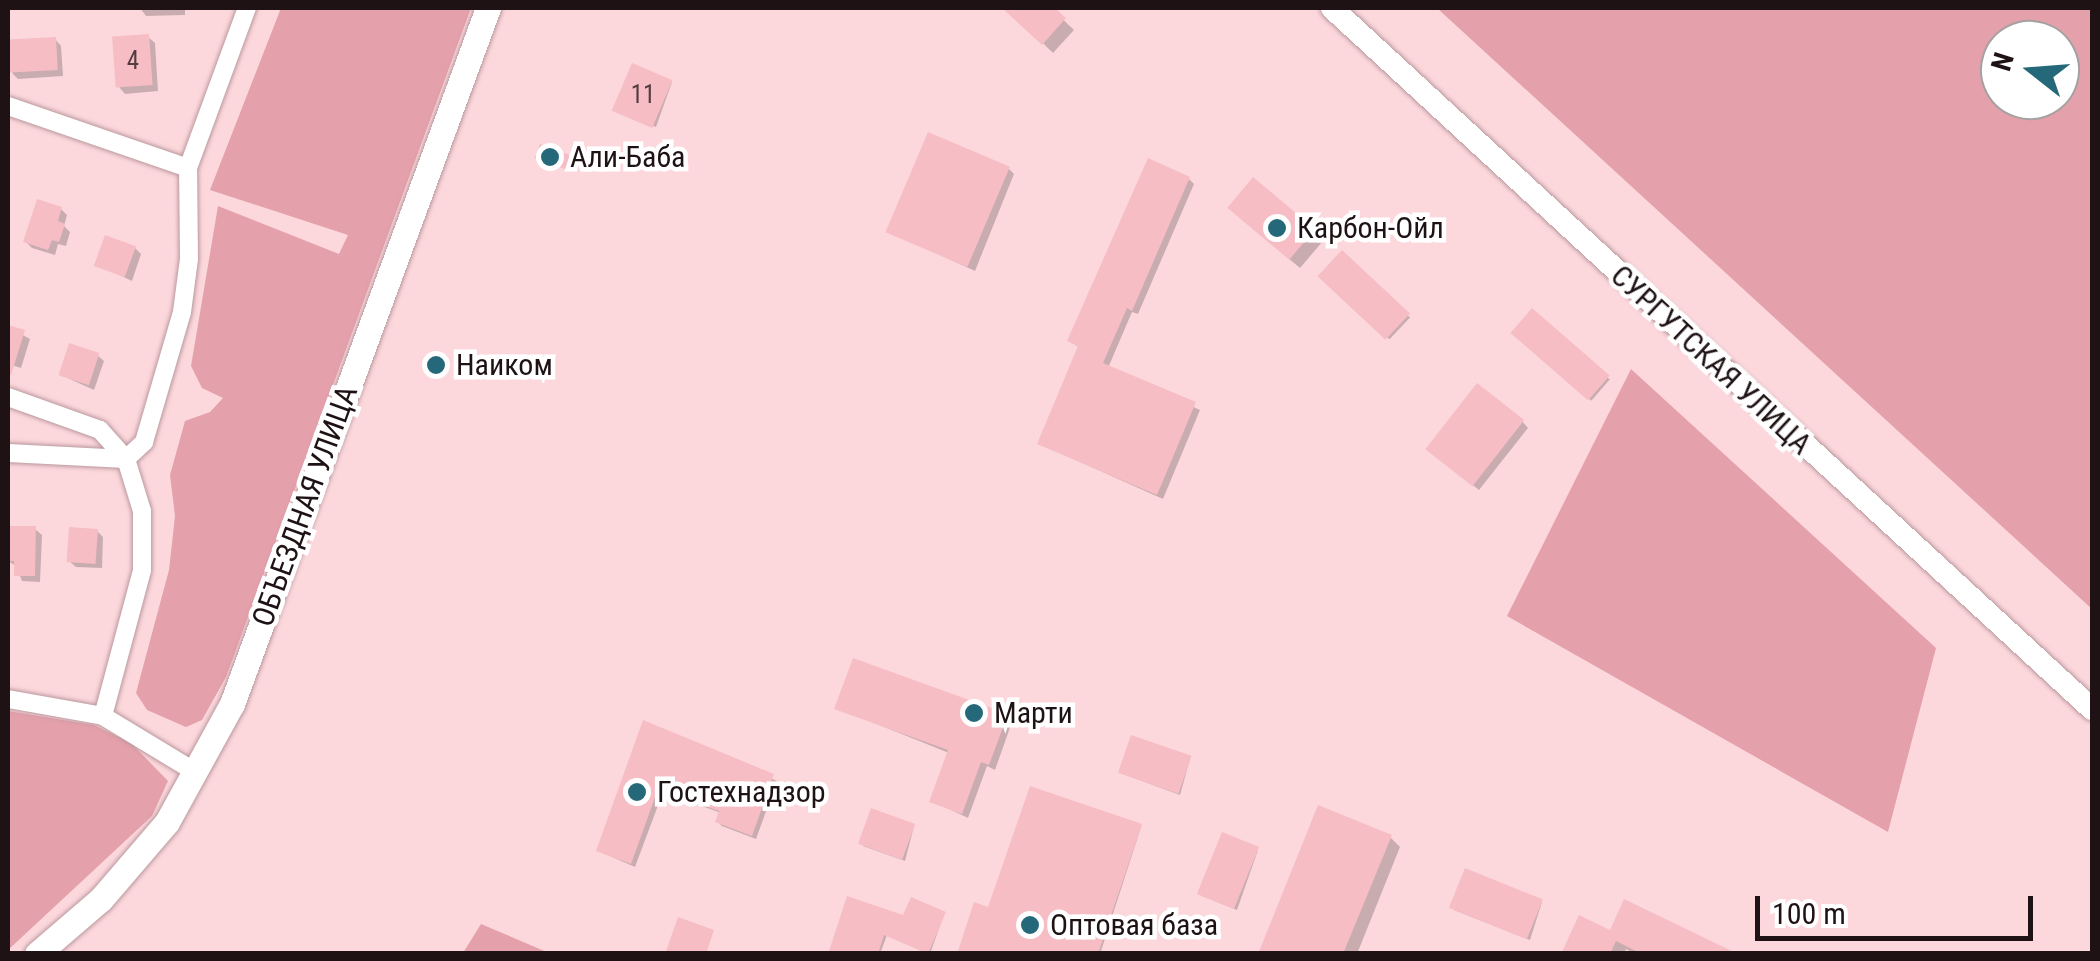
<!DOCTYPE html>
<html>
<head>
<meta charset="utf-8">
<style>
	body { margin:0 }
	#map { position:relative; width:2100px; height:961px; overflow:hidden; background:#fcd8dd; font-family:"Roboto Condensed",sans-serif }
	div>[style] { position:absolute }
	.green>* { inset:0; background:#e4a0ab }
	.shadow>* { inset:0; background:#0003; transform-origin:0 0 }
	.building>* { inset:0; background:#f6bdc5; transform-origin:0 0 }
	.roads { filter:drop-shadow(0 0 2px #ba989d) drop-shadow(0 0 2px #ba989d) }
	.minor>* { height:18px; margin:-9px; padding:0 9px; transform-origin:9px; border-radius:9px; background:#fff }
	.tertiary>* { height:22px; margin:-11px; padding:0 11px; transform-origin:11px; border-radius:11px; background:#fff }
	.secondary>* { height:25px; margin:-12.5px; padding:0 12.5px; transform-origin:12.5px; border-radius:12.5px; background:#fff }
	.dots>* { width:28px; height:28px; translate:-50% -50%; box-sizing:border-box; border:5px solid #fff; border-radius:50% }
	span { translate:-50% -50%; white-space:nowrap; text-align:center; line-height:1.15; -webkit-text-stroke:9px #fff; paint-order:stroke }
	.number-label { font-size:25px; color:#543d40 }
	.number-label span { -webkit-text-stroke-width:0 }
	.poi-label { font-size:30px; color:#1e1214 }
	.left { translate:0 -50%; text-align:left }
	.street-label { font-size:30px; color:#1e1214 }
	.frame { position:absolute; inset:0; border:10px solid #1e1214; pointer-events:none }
	.north { position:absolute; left:1980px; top:20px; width:100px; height:100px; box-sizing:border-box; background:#fff; border:2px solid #a5a0a1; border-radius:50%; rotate:287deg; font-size:28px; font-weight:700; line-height:40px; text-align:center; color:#1e1214 }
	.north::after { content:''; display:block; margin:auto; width:35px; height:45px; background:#25687a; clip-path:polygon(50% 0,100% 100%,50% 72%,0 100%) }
	.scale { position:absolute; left:1755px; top:896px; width:278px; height:45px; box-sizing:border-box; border:5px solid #1e1214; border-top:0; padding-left:12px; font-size:30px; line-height:35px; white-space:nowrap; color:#1e1214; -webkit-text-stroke:8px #fff; paint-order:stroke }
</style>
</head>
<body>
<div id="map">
	<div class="green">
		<div style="clip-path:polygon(281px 8px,471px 8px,226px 677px,202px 720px,186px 727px,147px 710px,136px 693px,169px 570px,175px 516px,170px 475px,185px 421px,210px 412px,223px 398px,202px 388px,191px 366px,218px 206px,339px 254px,348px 235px,210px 190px)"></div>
		<div style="clip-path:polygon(evenodd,1437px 8px,2092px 8px,2092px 609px,1437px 8px,2060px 40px,2060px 100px,2000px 100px,2000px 40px,2060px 40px)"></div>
		<div style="clip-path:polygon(1631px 369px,1936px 648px,1888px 832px,1507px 616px)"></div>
		<div style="clip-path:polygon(8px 711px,94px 725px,131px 743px,168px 781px,152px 816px,8px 950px)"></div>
		<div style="clip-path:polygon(481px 924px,549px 953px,463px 953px)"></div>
	</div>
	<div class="shadow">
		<div style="clip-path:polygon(140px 8px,185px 8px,185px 15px,146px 16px)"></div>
		<div style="clip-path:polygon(1007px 8px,1051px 8px,1074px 30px,1053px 53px)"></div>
		<div style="clip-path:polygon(148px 37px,155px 43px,158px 91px,125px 94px,119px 87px)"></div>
		<div style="clip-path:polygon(55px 39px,61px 46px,63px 76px,18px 79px,12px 73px)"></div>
		<div style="clip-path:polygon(672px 82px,656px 127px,618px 113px)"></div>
		<div style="clip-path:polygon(1008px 168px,1014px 174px,975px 271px,890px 232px)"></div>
		<div style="clip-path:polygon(1189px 179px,1194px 184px,1138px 314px,1132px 312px,1108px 368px,1200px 410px,1163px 499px,1040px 444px,1080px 348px,1070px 341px)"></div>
		<div style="clip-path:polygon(1254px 180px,1323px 241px,1300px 268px,1240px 218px)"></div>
		<div style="clip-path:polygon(61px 209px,67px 215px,64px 226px,70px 232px,66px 246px,58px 244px,55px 255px,32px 248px,26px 242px)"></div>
		<div style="clip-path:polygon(135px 248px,141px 254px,132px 281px,98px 265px)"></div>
		<div style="left:1342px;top:254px;width:93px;height:30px;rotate:43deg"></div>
		<div style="left:1532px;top:312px;width:103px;height:28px;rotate:41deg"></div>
		<div style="clip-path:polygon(8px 327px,30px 339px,21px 368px,8px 364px)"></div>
		<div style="clip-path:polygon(97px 355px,104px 361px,94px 390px,61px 375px)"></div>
		<div style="clip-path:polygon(1522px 421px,1528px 428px,1479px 490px,1434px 454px)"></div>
		<div style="clip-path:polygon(8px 528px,35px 529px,42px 535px,40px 582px,22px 581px,16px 566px,8px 561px)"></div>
		<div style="clip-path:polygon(97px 531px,103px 537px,102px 568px,76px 567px,69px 561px)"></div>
		<div style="clip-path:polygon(837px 708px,1007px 716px,1012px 722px,995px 770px,987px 766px,968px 818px,932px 801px,949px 753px)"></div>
		<div style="clip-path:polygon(645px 724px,777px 781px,756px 839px,722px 826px,718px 822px,721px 813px,663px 792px,635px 867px,598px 851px)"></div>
		<div style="clip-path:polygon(1190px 759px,1180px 795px,1123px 774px)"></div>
		<div style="clip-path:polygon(914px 826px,905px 861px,863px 846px)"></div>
		<div style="clip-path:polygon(1141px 827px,1100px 954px,959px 954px,990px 910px)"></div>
		<div style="clip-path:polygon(1390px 837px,1400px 847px,1357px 954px,1260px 954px)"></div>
		<div style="clip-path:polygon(1258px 850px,1237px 910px,1202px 896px)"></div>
		<div style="clip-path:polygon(1542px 902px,1530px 940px,1454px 910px)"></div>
		<div style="clip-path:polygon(944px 914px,930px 954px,887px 935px,880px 954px,830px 954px,904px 918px)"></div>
		<div style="clip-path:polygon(1611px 933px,1731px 954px,1635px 954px,1626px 949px,1624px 954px,1564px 954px)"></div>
	</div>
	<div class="building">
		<div style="clip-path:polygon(1002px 8px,1055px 8px,1066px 18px,1042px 45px)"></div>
		<div style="left:149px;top:34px;width:51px;height:37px;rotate:86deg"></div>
		<div style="left:56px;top:37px;width:33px;height:48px;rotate:87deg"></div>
		<div style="left:632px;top:63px;width:44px;height:52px;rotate:23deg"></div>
		<div style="left:928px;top:132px;width:89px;height:109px;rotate:23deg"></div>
		<div style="left:540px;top:144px;width:35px;height:15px;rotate:20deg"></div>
		<div style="clip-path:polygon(1148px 158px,1190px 177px,1132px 311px,1127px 308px,1103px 363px,1196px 402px,1157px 495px,1037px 444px,1078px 346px,1067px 341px)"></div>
		<div style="left:1253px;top:177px;width:81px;height:40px;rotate:40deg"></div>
		<div style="clip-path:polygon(37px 199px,62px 207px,58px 221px,65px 224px,59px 242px,52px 240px,48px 250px,23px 242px)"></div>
		<div style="left:105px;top:235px;width:33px;height:33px;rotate:20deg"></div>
		<div style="left:1342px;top:250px;width:93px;height:36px;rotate:43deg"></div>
		<div style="left:1532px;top:308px;width:103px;height:33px;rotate:41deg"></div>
		<div style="clip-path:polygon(8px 325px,25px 330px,11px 375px,8px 375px)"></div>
		<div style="left:69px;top:343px;width:32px;height:34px;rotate:18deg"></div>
		<div style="left:1477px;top:383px;width:60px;height:84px;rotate:38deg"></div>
		<div style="clip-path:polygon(8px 526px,36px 526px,35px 576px,14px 576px,14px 561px,8px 561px)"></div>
		<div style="left:69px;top:527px;width:29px;height:35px;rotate:4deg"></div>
		<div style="clip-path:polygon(853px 658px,1008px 714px,989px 765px,981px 762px,962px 814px,929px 802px,948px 750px,834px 709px)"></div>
		<div style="clip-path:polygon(643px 720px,774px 774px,752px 836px,715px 822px,719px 811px,658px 789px,631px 864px,596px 851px)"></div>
		<div style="left:1131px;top:735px;width:64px;height:40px;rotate:19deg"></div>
		<div style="clip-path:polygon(1030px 786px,1142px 824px,1098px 954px,957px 954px,974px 902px,988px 907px)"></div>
		<div style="clip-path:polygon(1318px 805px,1392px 835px,1343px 954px,1258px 954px)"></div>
		<div style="left:871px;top:808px;width:47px;height:38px;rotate:20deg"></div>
		<div style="left:1222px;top:832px;width:40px;height:67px;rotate:22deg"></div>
		<div style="left:1465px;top:868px;width:84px;height:43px;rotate:22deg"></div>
		<div style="clip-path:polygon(847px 896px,903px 915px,911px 897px,946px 912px,928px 954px,884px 935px,878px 954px,828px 954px)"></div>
		<div style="clip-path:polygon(1624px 899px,1738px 954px,1642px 954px,1616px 941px,1610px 954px,1561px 954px,1579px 915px,1610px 930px)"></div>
		<div style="clip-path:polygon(678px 917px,714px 930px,706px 954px,665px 954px)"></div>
	</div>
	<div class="roads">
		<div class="minor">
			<div style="left:8px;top:106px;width:190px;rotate:19deg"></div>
			<div style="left:8px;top:397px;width:98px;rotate:19.7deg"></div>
			<div style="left:100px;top:430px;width:39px;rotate:48deg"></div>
			<div style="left:8px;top:453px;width:118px;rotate:2.9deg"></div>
			<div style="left:8px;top:699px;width:97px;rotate:10.1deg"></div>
			<div style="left:197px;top:773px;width:110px;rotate:-148.8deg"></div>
			<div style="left:103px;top:716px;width:151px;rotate:-75deg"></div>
			<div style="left:142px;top:570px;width:59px;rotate:-90deg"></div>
			<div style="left:142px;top:511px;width:54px;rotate:-107.1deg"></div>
			<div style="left:126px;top:459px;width:25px;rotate:-43deg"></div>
			<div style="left:144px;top:442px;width:135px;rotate:-73.7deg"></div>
			<div style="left:182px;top:312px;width:53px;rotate:-82.5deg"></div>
			<div style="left:189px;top:259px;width:91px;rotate:-90.6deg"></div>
			<div style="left:188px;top:168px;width:171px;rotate:-69.8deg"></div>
		</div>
		<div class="tertiary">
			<div style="left:1332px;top:8px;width:1034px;rotate:42.69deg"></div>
		</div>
		<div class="secondary">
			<div style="left:37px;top:954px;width:84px;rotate:-40.7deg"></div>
			<div style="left:101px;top:899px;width:101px;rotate:-49.4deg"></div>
			<div style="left:167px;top:822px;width:135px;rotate:-61.2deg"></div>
			<div style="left:232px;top:704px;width:742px;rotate:-69.81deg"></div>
		</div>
	</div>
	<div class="dots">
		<div style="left:550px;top:157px;background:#25687a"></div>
		<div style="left:1277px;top:228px;background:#25687a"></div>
		<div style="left:436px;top:365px;background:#25687a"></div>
		<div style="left:974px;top:713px;background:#25687a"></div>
		<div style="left:637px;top:792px;background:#25687a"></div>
		<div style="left:1030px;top:925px;background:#25687a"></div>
	</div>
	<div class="number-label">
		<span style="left:133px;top:61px">4</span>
		<span style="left:643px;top:95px">11</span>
	</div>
	<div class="poi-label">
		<span class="left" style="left:570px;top:157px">Али-Баба</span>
		<span class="left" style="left:1297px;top:228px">Карбон-Ойл</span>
		<span class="left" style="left:456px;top:365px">Наиком</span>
		<span class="left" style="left:994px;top:713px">Марти</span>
		<span class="left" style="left:657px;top:792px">Гостехнадзор</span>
		<span class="left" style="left:1050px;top:925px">Оптовая база</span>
	</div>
	<div class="street-label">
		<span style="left:1711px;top:360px;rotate:43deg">СУРГУТСКАЯ УЛИЦА</span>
		<span style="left:305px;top:506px;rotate:-70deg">ОБЪЕЗДНАЯ УЛИЦА</span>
	</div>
	<div class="frame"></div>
	<div class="north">N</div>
	<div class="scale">100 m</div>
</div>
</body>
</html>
